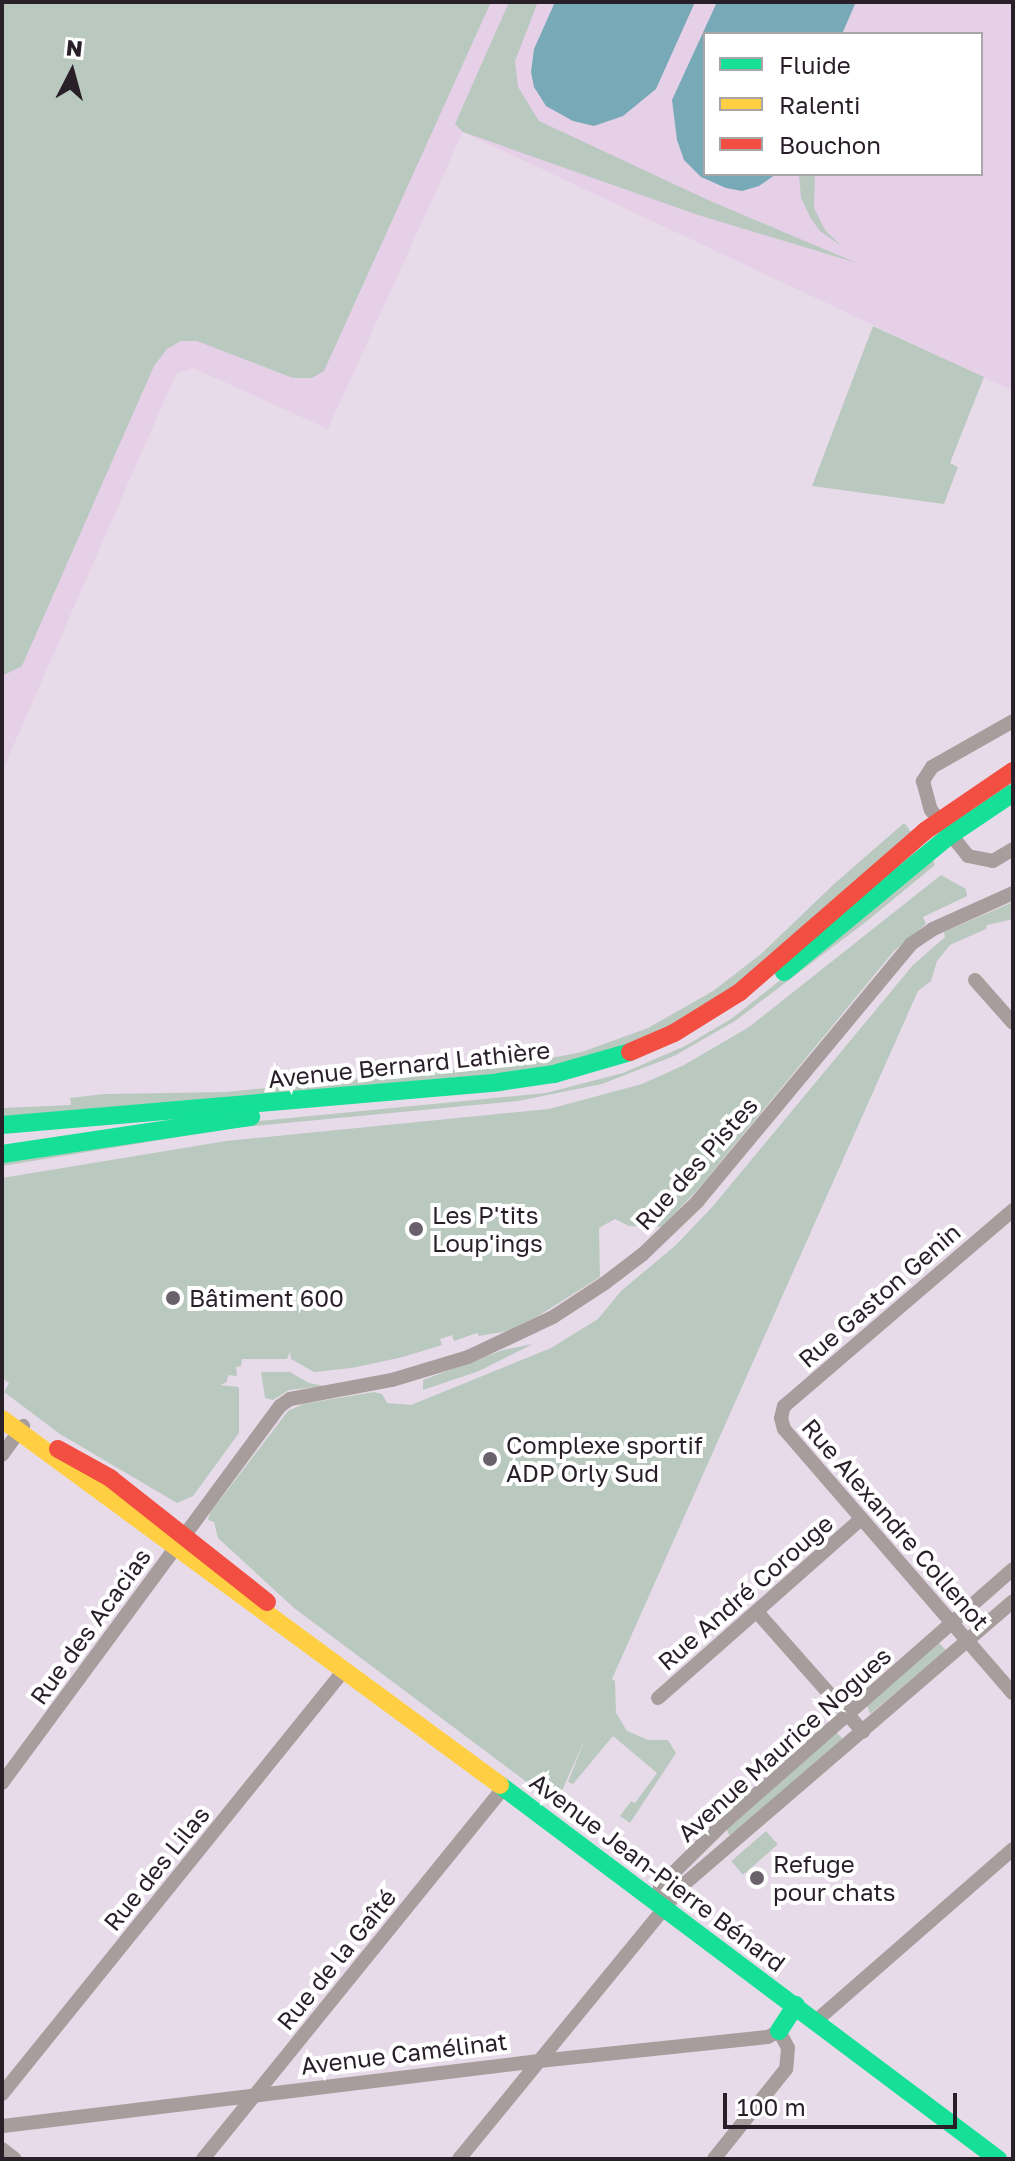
<!DOCTYPE html>
<html>
<head>
<meta charset="utf-8">
<style>
	body { margin:0 }
	#map { position:relative; width:1015px; height:2161px; overflow:hidden; background:#e8dbe9; font-family:"Golos Text",sans-serif }
	div>[style] { position:absolute }
	.built>* { inset:0; background:#e6d0e8 }
	.green>* { inset:0; background:#b9c9c0; transform-origin:0 0 }
	.water>* { inset:0; background:#77a9b7 }
	.street>* { height:14px; margin:-7px; padding:0 7px; transform-origin:7px; border-radius:7px; background:#a79d9c }
	.fast>* { height:18px; margin:-9px; padding:0 9px; transform-origin:9px; border-radius:9px; background:#16e098 }
	.slow>* { height:18px; margin:-9px; padding:0 9px; transform-origin:9px; border-radius:9px; background:#ffcf43 }
	.jam>* { height:18px; margin:-9px; padding:0 9px; transform-origin:9px; border-radius:9px; background:#f24e42 }
	.dots>* { width:22px; height:22px; translate:-50% -50%; box-sizing:border-box; border:4px solid #fff; border-radius:50% }
	span { translate:-50% -50%; white-space:nowrap; text-align:center; line-height:1.15; -webkit-text-stroke:8px #fff; paint-order:stroke }
	.street-label { font-size:24px; color:#281f29 }
	.poi-label { font-size:24px; color:#281f29 }
	.left { translate:0 -50%; text-align:left }
	.frame { position:absolute; inset:0; border:4px solid #281f29; pointer-events:none }
	.legend { position:absolute; left:703px; top:32px; width:280px; height:144px; box-sizing:border-box; background:#fff; border:2px solid #a9a5a9; margin:0; padding:10px 14px; list-style:none; font-size:24px; color:#281f29 }
	.legend li { display:flex; align-items:center; gap:16px; height:40px }
	.legend b { width:40px; border:2px solid #a9a5a9 }
	.north { position:absolute; left:32px; top:32px; width:80px; height:80px; -webkit-text-stroke:6px #fff; paint-order:stroke; rotate:6deg; font-size:22px; font-weight:700; line-height:32px; text-align:center; color:#281f29 }
	.north::after { content:''; display:block; margin:auto; width:28px; height:36px; background:#281f29; clip-path:polygon(50% 0,100% 100%,50% 72%,0 100%) }
	.scale { position:absolute; left:723px; top:2093px; width:234px; height:36px; box-sizing:border-box; border:4px solid #281f29; border-top:0; padding-left:10px; font-size:24px; line-height:28px; white-space:nowrap; color:#281f29; -webkit-text-stroke:6px #fff; paint-order:stroke }
</style>
</head>
<body>
<div id="map">
	<div class="built">
		<div style="clip-path:polygon(evenodd,2px 2px,1013px 2px,1013px 391px,463px 132px,328px 429px,193px 368px,176px 374px,2px 772px,2px 2px,705px 34px,981px 34px,981px 174px,705px 174px,705px 34px)"></div>
	</div>
	<div class="green">
		<div style="clip-path:polygon(2px 2px,491px 2px,324px 371px,312px 378px,293px 378px,197px 341px,181px 341px,167px 349px,154px 366px,22px 666px,2px 676px)"></div>
		<div style="clip-path:polygon(509px 2px,538px 2px,515px 61px,518px 87px,539px 121px,708px 200px,857px 263px,698px 215px,463px 132px,455px 124px)"></div>
		<div style="clip-path:polygon(799px 174px,815px 174px,814px 208px,825px 230px,841px 246px,820px 231px,811px 219px,801px 198px)"></div>
		<div style="clip-path:polygon(873px 326px,984px 377px,950px 463px,958px 467px,944px 504px,812px 486px)"></div>
		<div style="clip-path:polygon(904px 823px,911px 832px,755px 974px,672px 1028px,553px 1069px,2px 1117px,2px 1108px,71px 1105px,70px 1098px,104px 1094px,226px 1092px,525px 1063px,582px 1052px,648px 1028px,713px 991px,761px 954px,834px 884px)"></div>
		<div style="clip-path:polygon(933px 860px,935px 865px,867px 921px,735px 1021px,674px 1056px,602px 1084px,518px 1101px,233px 1128px,2px 1166px,2px 1162px,249px 1122px,546px 1093px,623px 1073px,685px 1046px,731px 1019px)"></div>
		<div style="clip-path:polygon(941px 875px,966px 889px,967px 896px,923px 917px,926px 924px,894px 951px,699px 1188px,662px 1227px,629px 1226px,615px 1219px,599px 1228px,600px 1277px,538px 1316px,508px 1331px,479px 1336px,477px 1333px,454px 1341px,452px 1335px,440px 1339px,442px 1345px,403px 1357px,352px 1368px,314px 1372px,291px 1359px,290px 1352px,287px 1359px,242px 1359px,241px 1366px,236px 1367px,237px 1376px,228px 1375px,227px 1382px,220px 1385px,239px 1387px,239px 1433px,193px 1496px,177px 1503px,60px 1434px,4px 1392px,9px 1383px,2px 1378px,2px 1178px,226px 1141px,549px 1109px,642px 1084px,684px 1065px,749px 1027px)"></div>
		<div style="clip-path:polygon(1013px 902px,1013px 919px,987px 925px,986px 929px,950px 945px,937px 961px,931px 981px,918px 991px,612px 1679px,615px 1681px,616px 1713px,627px 1731px,648px 1740px,668px 1740px,676px 1753px,630px 1823px,620px 1816px,631px 1801px,635px 1803px,657px 1773px,613px 1736px,573px 1784px,568px 1782px,585px 1739px,556px 1804px,294px 1608px,218px 1538px,214px 1522px,208px 1520px,210px 1513px,288px 1411px,303px 1404px,374px 1392px,382px 1394px,387px 1403px,411px 1405px,551px 1348px,598px 1319px,621px 1291px,676px 1245px,713px 1206px,913px 965px,945px 937px,944px 932px)"></div>
		<div style="clip-path:polygon(533px 1344px,479px 1371px,423px 1390px,423px 1380px,503px 1350px)"></div>
		<div style="clip-path:polygon(290px 1372px,309px 1383px,324px 1386px,289px 1390px,273px 1400px,265px 1398px,261px 1372px)"></div>
		<div style="clip-path:polygon(939px 1643px,946px 1650px,870px 1714px,867px 1705px)"></div>
		<div style="clip-path:polygon(836px 1732px,842px 1738px,841px 1743px,734px 1836px,729px 1835px,726px 1828px)"></div>
		<div style="left:766px;top:1831px;width:18px;height:46px;rotate:49deg"></div>
	</div>
	<div class="water">
		<div style="clip-path:polygon(555px 2px,695px 2px,656px 89px,623px 116px,594px 126px,573px 121px,546px 106px,534px 87px,531px 72px,534px 49px)"></div>
		<div style="clip-path:polygon(717px 2px,856px 2px,842px 34px,705px 34px,705px 174px,776px 174px,759px 186px,742px 191px,726px 188px,701px 177px,684px 160px,677px 140px,672px 100px)"></div>
	</div>
	<div class="street">
		<div style="left:1013px;top:721px;width:93px;rotate:150.4deg"></div>
		<div style="left:932px;top:767px;width:17px;rotate:123deg"></div>
		<div style="left:923px;top:781px;width:30px;rotate:75deg"></div>
		<div style="left:931px;top:810px;width:59px;rotate:51.2deg"></div>
		<div style="left:968px;top:856px;width:25px;rotate:11deg"></div>
		<div style="left:993px;top:861px;width:23px;rotate:-31deg"></div>
		<div style="left:975px;top:980px;width:57px;rotate:48.5deg"></div>
		<div style="left:1013px;top:1210px;width:301px;rotate:139.4deg"></div>
		<div style="left:784px;top:1406px;width:12px;rotate:104deg"></div>
		<div style="left:781px;top:1418px;width:11px;rotate:75deg"></div>
		<div style="left:784px;top:1429px;width:349px;rotate:49.1deg"></div>
		<div style="left:2px;top:1455px;width:36px;rotate:-54deg"></div>
		<div style="left:757px;top:1612px;width:160px;rotate:48.5deg"></div>
		<div style="left:658px;top:1698px;width:271px;rotate:-41.4deg"></div>
		<div style="left:2px;top:1783px;width:468px;rotate:-53.6deg"></div>
		<div style="left:280px;top:1406px;width:12px;rotate:-35deg"></div>
		<div style="left:290px;top:1399px;width:104px;rotate:-10.6deg"></div>
		<div style="left:392px;top:1380px;width:79px;rotate:-16.8deg"></div>
		<div style="left:468px;top:1357px;width:94px;rotate:-25.2deg"></div>
		<div style="left:553px;top:1317px;width:62px;rotate:-33.2deg"></div>
		<div style="left:605px;top:1283px;width:48px;rotate:-37.3deg"></div>
		<div style="left:643px;top:1254px;width:75px;rotate:-43.9deg"></div>
		<div style="left:697px;top:1202px;width:335px;rotate:-50.3deg"></div>
		<div style="left:911px;top:944px;width:27px;rotate:-34deg"></div>
		<div style="left:933px;top:929px;width:88px;rotate:-24.2deg"></div>
		<div style="left:663px;top:1906px;width:20px;rotate:-99deg"></div>
		<div style="left:660px;top:1886px;width:91px;rotate:-44.6deg"></div>
		<div style="left:725px;top:1822px;width:383px;rotate:-41.3deg"></div>
		<div style="left:817px;top:2020px;width:260px;rotate:-41.1deg"></div>
		<div style="left:2px;top:2094px;width:546px;rotate:-51.09deg"></div>
		<div style="left:3px;top:2126px;width:540px;rotate:-6.91deg"></div>
		<div style="left:539px;top:2061px;width:230px;rotate:-6deg"></div>
		<div style="left:768px;top:2037px;width:13px;rotate:-29deg"></div>
		<div style="left:779px;top:2031px;width:19px;rotate:62deg"></div>
		<div style="left:788px;top:2048px;width:21px;rotate:95deg"></div>
		<div style="left:786px;top:2069px;width:115px;rotate:128.7deg"></div>
		<div style="left:2px;top:2149px;width:16px;rotate:38deg"></div>
		<div style="left:203px;top:2159px;width:479px;rotate:-51deg"></div>
		<div style="left:459px;top:2159px;width:354px;rotate:-50.7deg"></div>
		<div style="left:683px;top:1885px;width:435px;rotate:-40.7deg"></div>
	</div>
	<div class="fast">
		<div style="left:784px;top:972px;width:214px;rotate:-39.5deg"></div>
		<div style="left:949px;top:836px;width:77px;rotate:-33.9deg"></div>
		<div style="left:2px;top:1125px;width:499px;rotate:-4.9deg"></div>
		<div style="left:499px;top:1082px;width:56px;rotate:-8.3deg"></div>
		<div style="left:554px;top:1074px;width:79px;rotate:-16.1deg"></div>
		<div style="left:2px;top:1154px;width:252px;rotate:-8.5deg"></div>
		<div style="left:500px;top:1785px;width:623px;rotate:36.91deg"></div>
		<div style="left:779px;top:2031px;width:31px;rotate:-57deg"></div>
	</div>
	<div class="slow">
		<div style="left:2px;top:1419px;width:618px;rotate:36.31deg"></div>
	</div>
	<div class="jam">
		<div style="left:630px;top:1052px;width:48px;rotate:-23.4deg"></div>
		<div style="left:674px;top:1033px;width:78px;rotate:-31.8deg"></div>
		<div style="left:740px;top:992px;width:245px;rotate:-41deg"></div>
		<div style="left:925px;top:831px;width:107px;rotate:-34.3deg"></div>
		<div style="left:58px;top:1449px;width:60px;rotate:29.1deg"></div>
		<div style="left:110px;top:1478px;width:200px;rotate:38.3deg"></div>
	</div>
	<div class="dots">
		<div style="left:416px;top:1229px;background:#6b616c"></div>
		<div style="left:173px;top:1298px;background:#6b616c"></div>
		<div style="left:490px;top:1459px;background:#6b616c"></div>
		<div style="left:757px;top:1878px;background:#6b616c"></div>
	</div>
	<div class="street-label">
		<span style="left:409px;top:1064px;rotate:-6deg">Avenue Bernard Lathière</span>
		<span style="left:696px;top:1163px;rotate:-48deg">Rue des Pistes</span>
		<span style="left:879px;top:1295px;rotate:-41deg">Rue Gaston Genin</span>
		<span style="left:896px;top:1524px;rotate:49deg">Rue Alexandre Collenot</span>
		<span style="left:745px;top:1592px;rotate:-41deg">Rue André Corouge</span>
		<span style="left:90px;top:1626px;rotate:-54deg">Rue des Acacias</span>
		<span style="left:784px;top:1744px;rotate:-42deg">Avenue Maurice Nogues</span>
		<span style="left:156px;top:1868px;rotate:-51deg">Rue des Lilas</span>
		<span style="left:658px;top:1872px;rotate:37deg">Avenue Jean-Pierre Bénard</span>
		<span style="left:336px;top:1959px;rotate:-51deg">Rue de la Gaîté</span>
		<span style="left:404px;top:2053px;rotate:-7deg">Avenue Camélinat</span>
	</div>
	<div class="poi-label">
		<span class="left" style="left:432px;top:1229px">Les P'tits<br>Loup'ings</span>
		<span class="left" style="left:189px;top:1298px">Bâtiment 600</span>
		<span class="left" style="left:506px;top:1459px">Complexe sportif<br>ADP Orly Sud</span>
		<span class="left" style="left:773px;top:1878px">Refuge<br>pour chats</span>
	</div>
	<div class="frame"></div>
	<ul class="legend">
	<li><b style="height:10px;background:#16e098"></b>Fluide</li>
	<li><b style="height:10px;background:#ffcf43"></b>Ralenti</li>
	<li><b style="height:10px;background:#f24e42"></b>Bouchon</li>
	</ul>
	<div class="north">N</div>
	<div class="scale">100 m</div>
</div>
</body>
</html>
